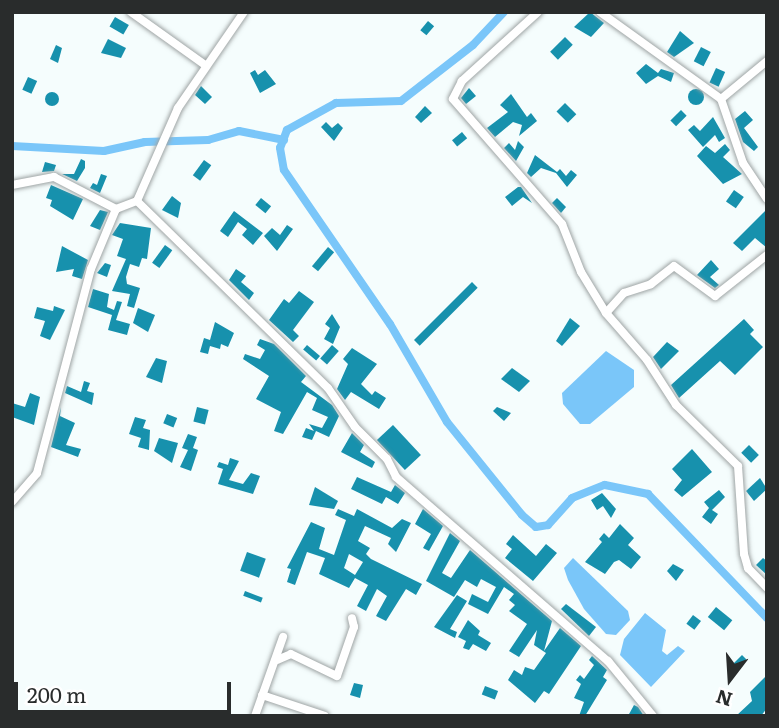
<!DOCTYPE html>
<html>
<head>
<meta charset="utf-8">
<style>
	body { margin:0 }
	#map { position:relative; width:779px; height:728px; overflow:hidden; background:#f5fdfd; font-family:Literata,serif }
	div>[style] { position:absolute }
	.water>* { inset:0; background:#7ac6f9 }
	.canal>* { height:8px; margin:-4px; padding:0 4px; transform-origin:4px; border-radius:4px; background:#7ac6f9 }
	.building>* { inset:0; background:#1791ad; transform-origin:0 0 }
	.round { border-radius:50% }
	.roads { filter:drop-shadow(0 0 2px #9fa5a5) drop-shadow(0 0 2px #9fa5a5) }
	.street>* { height:8px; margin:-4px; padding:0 4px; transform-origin:4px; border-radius:4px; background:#fff }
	span { translate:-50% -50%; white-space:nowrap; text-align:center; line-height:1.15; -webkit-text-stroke:5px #fff; paint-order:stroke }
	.frame { position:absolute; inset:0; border:14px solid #292c2c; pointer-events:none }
	.north { position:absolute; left:695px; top:644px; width:70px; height:70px; -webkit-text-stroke:5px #fff; paint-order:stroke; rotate:197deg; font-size:19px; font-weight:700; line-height:28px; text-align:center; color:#292c2c }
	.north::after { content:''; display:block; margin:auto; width:24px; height:32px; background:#292c2c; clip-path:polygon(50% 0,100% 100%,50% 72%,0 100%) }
	.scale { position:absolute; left:14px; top:682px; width:217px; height:32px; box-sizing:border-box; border:4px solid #292c2c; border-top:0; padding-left:9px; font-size:21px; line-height:24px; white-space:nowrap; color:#292c2c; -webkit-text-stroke:5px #fff; paint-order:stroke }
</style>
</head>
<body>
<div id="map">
	<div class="water">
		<div style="clip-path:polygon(606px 351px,634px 370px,634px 387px,590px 424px,580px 424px,563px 404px,562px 393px)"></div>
		<div style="clip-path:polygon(573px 558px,628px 611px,630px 620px,616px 635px,606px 634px,584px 609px,568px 580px,564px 568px)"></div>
		<div style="clip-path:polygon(645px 613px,666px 630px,662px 651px,667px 655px,678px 646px,685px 651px,651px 687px,620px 655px,624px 639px)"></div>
	</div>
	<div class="canal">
		<div style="left:504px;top:12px;width:45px;rotate:133.2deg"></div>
		<div style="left:473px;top:45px;width:91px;rotate:142.1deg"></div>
		<div style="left:401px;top:101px;width:65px;rotate:178.2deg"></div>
		<div style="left:336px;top:103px;width:56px;rotate:151.1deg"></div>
		<div style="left:287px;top:130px;width:19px;rotate:111deg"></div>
		<div style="left:280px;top:148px;width:22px;rotate:80deg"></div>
		<div style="left:284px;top:170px;width:187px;rotate:55.5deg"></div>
		<div style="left:390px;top:324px;width:113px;rotate:59.8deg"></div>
		<div style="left:447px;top:422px;width:119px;rotate:51.1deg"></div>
		<div style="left:522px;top:515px;width:18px;rotate:41deg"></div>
		<div style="left:536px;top:527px;width:12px;rotate:-9deg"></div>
		<div style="left:548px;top:525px;width:36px;rotate:-48deg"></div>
		<div style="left:572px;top:498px;width:35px;rotate:-22deg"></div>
		<div style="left:605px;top:485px;width:44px;rotate:11.8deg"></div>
		<div style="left:648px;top:494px;width:172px;rotate:46.2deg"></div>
		<div style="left:12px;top:146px;width:92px;rotate:3.1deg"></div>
		<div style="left:104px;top:151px;width:42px;rotate:-12.4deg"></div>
		<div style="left:145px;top:142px;width:63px;rotate:-1.8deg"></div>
		<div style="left:208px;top:140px;width:32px;rotate:-16deg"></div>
		<div style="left:239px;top:131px;width:46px;rotate:11.3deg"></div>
	</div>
	<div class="building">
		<div style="clip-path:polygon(590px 12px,604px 23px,591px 37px,574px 27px)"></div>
		<div style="left:115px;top:17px;width:16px;height:11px;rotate:30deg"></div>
		<div style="left:428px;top:21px;width:8px;height:12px;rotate:40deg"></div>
		<div style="clip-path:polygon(680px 31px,694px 43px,674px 57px,667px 52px)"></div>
		<div style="left:565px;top:37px;width:11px;height:21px;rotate:45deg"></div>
		<div style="clip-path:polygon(108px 39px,126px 48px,121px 58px,101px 53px)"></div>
		<div style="clip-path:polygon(56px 45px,62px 48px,58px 63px,50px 59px)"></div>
		<div style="left:701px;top:47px;width:11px;height:16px;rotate:27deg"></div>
		<div style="clip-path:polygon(646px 64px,658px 73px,661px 69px,674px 73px,671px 82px,658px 76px,646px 84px,636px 73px)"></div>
		<div style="left:716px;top:68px;width:10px;height:16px;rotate:24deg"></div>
		<div style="clip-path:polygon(255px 70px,258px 75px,265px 70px,276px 84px,260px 93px,250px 73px)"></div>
		<div style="left:28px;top:77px;width:10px;height:14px;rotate:24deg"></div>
		<div style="clip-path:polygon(201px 86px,212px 97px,205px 104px,195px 95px)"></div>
		<div style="clip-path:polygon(469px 88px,476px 96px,466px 104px,461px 98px)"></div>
		<div class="round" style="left:688px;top:89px;width:16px;height:16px"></div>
		<div class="round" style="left:45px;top:92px;width:14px;height:14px"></div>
		<div style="clip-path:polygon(511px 94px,527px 117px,531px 113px,537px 121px,519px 136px,522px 125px,513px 122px,495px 137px,487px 128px,508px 112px,500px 105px)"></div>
		<div style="left:565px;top:103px;width:16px;height:12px;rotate:45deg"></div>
		<div style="clip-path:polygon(425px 106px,432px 113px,421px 123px,415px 117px)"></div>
		<div style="left:681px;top:110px;width:8px;height:15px;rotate:45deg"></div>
		<div style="clip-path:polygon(745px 111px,753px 120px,744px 128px,758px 147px,754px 151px,743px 142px,735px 119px)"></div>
		<div style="clip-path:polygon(713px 117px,725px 138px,719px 142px,715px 135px,703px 147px,688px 130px,694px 125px,700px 131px)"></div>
		<div style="clip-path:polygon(326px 122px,332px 128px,338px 123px,343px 128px,334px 141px,321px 127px)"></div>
		<div style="left:462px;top:132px;width:8px;height:13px;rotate:50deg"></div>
		<div style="clip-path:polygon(518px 141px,524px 147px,516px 161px,504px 148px,509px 143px,515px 150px)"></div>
		<div style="clip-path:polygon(725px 144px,730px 150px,723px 157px,742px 174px,723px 184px,697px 156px,706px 146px,715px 153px)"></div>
		<div style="clip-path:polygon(535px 155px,557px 172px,560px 169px,566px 176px,571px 170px,577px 175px,567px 187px,556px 173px,541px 168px,531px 177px,527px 173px)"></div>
		<div style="clip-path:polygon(81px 159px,85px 161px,85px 168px,77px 181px,62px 174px,74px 174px)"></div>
		<div style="left:204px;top:160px;width:9px;height:19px;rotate:36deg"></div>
		<div style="clip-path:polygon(45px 162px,56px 165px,54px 171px,42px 172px)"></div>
		<div style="clip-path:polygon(101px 174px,107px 176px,100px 193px,90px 188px,93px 183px,97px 185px)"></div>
		<div style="clip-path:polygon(51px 185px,83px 199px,73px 220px,50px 206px,52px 200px,46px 198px)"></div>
		<div style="clip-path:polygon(518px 187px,521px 187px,532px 203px,523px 197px,512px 206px,505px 197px)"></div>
		<div style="left:734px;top:190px;width:12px;height:14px;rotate:35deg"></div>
		<div style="clip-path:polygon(172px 196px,181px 203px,178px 218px,162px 210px)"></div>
		<div style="left:261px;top:198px;width:13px;height:9px;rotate:39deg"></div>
		<div style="clip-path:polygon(557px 198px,566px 207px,561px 213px,552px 203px)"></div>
		<div style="clip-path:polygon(767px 209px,767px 248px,755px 238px,742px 251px,733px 243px)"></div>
		<div style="clip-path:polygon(100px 210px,108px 212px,100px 230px,90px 226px)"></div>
		<div style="clip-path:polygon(234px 211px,263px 233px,253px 245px,242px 235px,247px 229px,238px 222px,228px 237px,220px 231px)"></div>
		<div style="clip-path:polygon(120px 223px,151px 228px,147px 259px,142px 258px,139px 267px,130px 264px,126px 277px,127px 284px,140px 288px,134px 308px,127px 306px,130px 294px,112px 291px,126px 259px,117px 256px,123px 239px,112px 235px)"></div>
		<div style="clip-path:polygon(287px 225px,293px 229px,277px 251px,264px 236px,272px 228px,280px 235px)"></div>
		<div style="left:165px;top:245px;width:9px;height:22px;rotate:36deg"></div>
		<div style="clip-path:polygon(62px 246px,88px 260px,82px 279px,72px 276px,74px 269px,56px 272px)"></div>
		<div style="left:328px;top:247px;width:8px;height:25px;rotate:40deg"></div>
		<div style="clip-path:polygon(711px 260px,719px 269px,710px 277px,719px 285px,715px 288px,697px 275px)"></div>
		<div style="clip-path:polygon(105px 263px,111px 265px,107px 277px,97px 273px)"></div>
		<div style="clip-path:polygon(236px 269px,246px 276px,241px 282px,254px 293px,249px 300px,229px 280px)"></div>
		<div style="left:472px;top:282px;width:8px;height:82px;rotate:45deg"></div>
		<div style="clip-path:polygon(93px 289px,109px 294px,107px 307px,114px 310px,117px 301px,122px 302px,116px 320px,130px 324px,127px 335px,108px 330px,112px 315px,88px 307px)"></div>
		<div style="clip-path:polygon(299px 291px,314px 302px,293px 330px,299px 336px,293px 342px,269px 320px,284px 299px,289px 303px)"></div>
		<div style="clip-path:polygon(54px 306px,65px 310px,50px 340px,40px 336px,45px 321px,34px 318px,37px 307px,53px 311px)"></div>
		<div style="clip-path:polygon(138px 308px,155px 315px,148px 332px,133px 323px)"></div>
		<div style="clip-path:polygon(332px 314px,340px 327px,333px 344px,324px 339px,330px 328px,325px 324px)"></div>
		<div style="clip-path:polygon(570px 318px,580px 326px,562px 346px,556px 341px)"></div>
		<div style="clip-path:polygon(744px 319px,754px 330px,750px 334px,763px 347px,735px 375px,720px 361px,679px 398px,671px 385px)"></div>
		<div style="clip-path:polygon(215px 322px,234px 333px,228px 347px,221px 344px,220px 349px,210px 346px,208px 354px,200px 352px,204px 338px,210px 340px)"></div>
		<div style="clip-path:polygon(260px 339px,274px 344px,306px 376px,301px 382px,332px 405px,339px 416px,329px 437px,316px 431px,312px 440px,302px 437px,306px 428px,314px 431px,309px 424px,322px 428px,328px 417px,312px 410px,317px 398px,307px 392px,283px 434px,274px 431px,281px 412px,256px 399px,269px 376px,243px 359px,245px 354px,260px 359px,265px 350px,257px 345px)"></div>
		<div style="clip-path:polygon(667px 342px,679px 351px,661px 369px,653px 357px)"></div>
		<div style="left:307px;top:345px;width:17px;height:6px;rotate:40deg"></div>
		<div style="left:332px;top:345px;width:9px;height:18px;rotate:41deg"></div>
		<div style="clip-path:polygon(352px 348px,377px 364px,361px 384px,372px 395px,375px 391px,386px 398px,379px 409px,351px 392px,345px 400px,337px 389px,348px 364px,343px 359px)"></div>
		<div style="clip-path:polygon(156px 358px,167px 361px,162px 383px,146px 377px)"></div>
		<div style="clip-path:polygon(512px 368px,530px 381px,519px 392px,501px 379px)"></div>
		<div style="clip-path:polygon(84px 381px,90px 383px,87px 391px,94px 393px,92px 405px,65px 393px,67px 386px,81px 392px)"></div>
		<div style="clip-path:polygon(30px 393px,40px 397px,34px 425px,12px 417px,12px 403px,25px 407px)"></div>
		<div style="clip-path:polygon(61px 407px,60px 416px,75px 423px,66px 445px,81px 449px,78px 457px,51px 447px)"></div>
		<div style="left:197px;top:407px;width:12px;height:15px;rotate:14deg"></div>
		<div style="clip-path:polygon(497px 407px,511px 413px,504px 421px,493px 411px)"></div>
		<div style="left:167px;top:414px;width:11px;height:10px;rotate:22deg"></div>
		<div style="clip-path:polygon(135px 417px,146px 420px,143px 428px,150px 430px,149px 450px,138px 447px,141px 438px,129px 434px)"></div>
		<div style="left:393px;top:425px;width:41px;height:22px;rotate:47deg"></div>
		<div style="clip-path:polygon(352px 433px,364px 445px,360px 452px,375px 462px,372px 468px,341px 452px)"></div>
		<div style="clip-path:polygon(188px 434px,197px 437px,193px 448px,198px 450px,191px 471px,180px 467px,188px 450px,182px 448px)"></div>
		<div style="clip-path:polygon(159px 438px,178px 443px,172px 463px,154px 451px)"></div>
		<div style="left:749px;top:445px;width:14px;height:11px;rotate:45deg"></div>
		<div style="clip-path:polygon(692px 449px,712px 472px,682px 497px,674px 490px,682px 480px,672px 469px)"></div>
		<div style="clip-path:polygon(230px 458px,239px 461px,229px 480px,243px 484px,251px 473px,260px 476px,253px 494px,218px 484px,223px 469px,217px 467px,219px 462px,228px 465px)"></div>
		<div style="clip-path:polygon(357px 477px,391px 492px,395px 485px,405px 493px,398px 504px,386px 497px,382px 504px,351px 489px)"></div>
		<div style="clip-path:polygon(760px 478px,767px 489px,754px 501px,746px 491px)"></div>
		<div style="clip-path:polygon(315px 487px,338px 501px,334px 509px,309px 505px)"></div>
		<div style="clip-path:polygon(719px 490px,725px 497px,712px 510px,718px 514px,711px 524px,702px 517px,709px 508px,704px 502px)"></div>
		<div style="clip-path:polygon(602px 493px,616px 509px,611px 518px,603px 506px,597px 510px,591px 500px)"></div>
		<div style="clip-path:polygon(evenodd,338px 509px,354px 516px,357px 509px,392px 528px,402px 519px,411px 523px,396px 552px,388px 544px,391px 538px,365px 526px,358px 541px,370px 548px,366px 554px,371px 559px,422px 584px,416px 595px,406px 589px,386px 621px,376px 616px,387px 596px,377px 589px,366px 611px,357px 606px,368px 585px,355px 578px,349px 588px,319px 574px,325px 558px,307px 552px,295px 585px,287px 582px,291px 569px,287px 568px,311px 522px,325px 528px,319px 549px,334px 555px,346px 520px,335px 515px,338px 509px,349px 554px,363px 562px,355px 575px,344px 568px,349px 554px)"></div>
		<div style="clip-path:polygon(423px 509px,443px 526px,429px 551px,423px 548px,431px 534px,415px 524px)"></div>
		<div style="clip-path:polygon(620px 524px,634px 538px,628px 545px,641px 557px,631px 569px,619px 560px,614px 562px,605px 574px,585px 562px,602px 542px,599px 539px,604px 533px,609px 538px)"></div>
		<div style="clip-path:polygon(450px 533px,460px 541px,442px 573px,451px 578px,470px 550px,552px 621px,544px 651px,560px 628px,581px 646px,549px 694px,544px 691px,535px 703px,508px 680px,514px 670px,522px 675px,525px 667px,534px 670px,546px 653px,534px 645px,537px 630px,519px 657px,509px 651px,527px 624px,509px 611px,515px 605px,509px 600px,514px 594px,504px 587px,488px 614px,468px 604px,472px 594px,488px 602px,496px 587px,481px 579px,477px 587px,465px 580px,454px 597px,426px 581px)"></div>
		<div style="clip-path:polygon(513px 535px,536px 556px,546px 544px,557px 553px,533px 581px,505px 558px,512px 549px,506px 544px)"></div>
		<div style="left:247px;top:552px;width:20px;height:20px;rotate:20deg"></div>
		<div style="clip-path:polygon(763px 558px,767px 561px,767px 575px,756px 565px)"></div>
		<div style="clip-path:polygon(673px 564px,684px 570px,676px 581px,667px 571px)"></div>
		<div style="left:245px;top:591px;width:19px;height:5px;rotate:21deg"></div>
		<div style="clip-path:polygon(457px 595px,467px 601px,450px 629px,457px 632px,455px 638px,434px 627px)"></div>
		<div style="clip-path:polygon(566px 604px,596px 627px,589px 636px,561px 609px)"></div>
		<div style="left:716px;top:607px;width:21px;height:13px;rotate:39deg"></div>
		<div style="left:693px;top:615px;width:10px;height:11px;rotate:37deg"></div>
		<div style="clip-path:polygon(468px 620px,480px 631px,478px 635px,491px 643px,486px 651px,473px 644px,469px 650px,463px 648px,466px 641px,458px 637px)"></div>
		<div style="left:742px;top:655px;width:6px;height:18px;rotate:45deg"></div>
		<div style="clip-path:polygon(592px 656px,607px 670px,603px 677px,607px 680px,585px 716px,579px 716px,584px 702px,574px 698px,581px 684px,576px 680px,580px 675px,584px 679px,594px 665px,589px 660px)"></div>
		<div style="clip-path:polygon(767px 675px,767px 708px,761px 716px,736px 716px,752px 701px,750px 692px)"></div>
		<div style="clip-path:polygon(354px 683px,363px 685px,360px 698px,350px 695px)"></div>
		<div style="left:485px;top:686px;width:14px;height:9px;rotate:21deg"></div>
		<div style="clip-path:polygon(634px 705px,638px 707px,644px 716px,628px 716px)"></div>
	</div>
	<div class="roads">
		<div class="street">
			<div style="left:131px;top:12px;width:91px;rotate:35.6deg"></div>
			<div style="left:538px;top:12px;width:103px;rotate:137.8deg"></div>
			<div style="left:462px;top:81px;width:20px;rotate:117deg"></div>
			<div style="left:453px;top:99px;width:166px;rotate:48.9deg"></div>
			<div style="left:562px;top:224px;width:52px;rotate:68.4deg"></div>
			<div style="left:581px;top:272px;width:48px;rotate:58.6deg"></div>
			<div style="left:606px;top:313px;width:62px;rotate:48.9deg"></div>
			<div style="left:647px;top:360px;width:54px;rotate:57.2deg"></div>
			<div style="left:676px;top:405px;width:87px;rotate:44.5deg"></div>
			<div style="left:738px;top:466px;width:88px;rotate:86.1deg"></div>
			<div style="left:744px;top:554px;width:15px;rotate:74deg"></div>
			<div style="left:748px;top:568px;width:28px;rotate:46deg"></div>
			<div style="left:600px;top:12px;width:149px;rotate:35.7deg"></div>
			<div style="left:721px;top:99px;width:68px;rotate:71deg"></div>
			<div style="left:743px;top:163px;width:43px;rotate:56.3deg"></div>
			<div style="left:721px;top:99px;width:60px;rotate:-39.6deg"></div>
			<div style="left:12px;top:185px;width:43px;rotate:-10.8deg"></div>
			<div style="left:54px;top:177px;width:70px;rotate:27.3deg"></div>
			<div style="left:137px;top:201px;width:102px;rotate:-66.2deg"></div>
			<div style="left:178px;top:108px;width:116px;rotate:-55.5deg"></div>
			<div style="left:606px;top:313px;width:27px;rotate:-48deg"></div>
			<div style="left:624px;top:293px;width:28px;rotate:-18deg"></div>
			<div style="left:651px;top:284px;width:29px;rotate:-38deg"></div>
			<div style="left:674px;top:266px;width:51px;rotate:36.2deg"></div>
			<div style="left:715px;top:296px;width:66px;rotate:-38.3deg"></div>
			<div style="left:12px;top:502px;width:38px;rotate:-49deg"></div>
			<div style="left:37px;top:473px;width:211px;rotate:-75.2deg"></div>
			<div style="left:91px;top:269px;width:65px;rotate:-67.4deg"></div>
			<div style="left:116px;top:209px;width:22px;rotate:-21deg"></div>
			<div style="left:137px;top:201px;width:267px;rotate:44.4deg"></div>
			<div style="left:328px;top:388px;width:47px;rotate:55.3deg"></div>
			<div style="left:355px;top:427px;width:45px;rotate:45deg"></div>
			<div style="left:387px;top:459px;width:20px;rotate:63deg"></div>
			<div style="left:396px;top:477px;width:281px;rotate:41deg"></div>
			<div style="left:608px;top:661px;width:71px;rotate:50.7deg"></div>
			<div style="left:277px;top:660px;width:15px;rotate:-23deg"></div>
			<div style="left:291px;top:654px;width:51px;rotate:25.6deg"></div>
			<div style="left:337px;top:676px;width:52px;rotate:-70.9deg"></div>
			<div style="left:354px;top:627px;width:9px;rotate:-103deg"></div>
			<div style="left:262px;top:695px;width:66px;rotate:18.4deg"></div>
			<div style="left:255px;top:716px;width:84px;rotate:-70.5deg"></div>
		</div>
	</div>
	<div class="frame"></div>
	<div class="north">N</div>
	<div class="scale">200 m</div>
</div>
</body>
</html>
